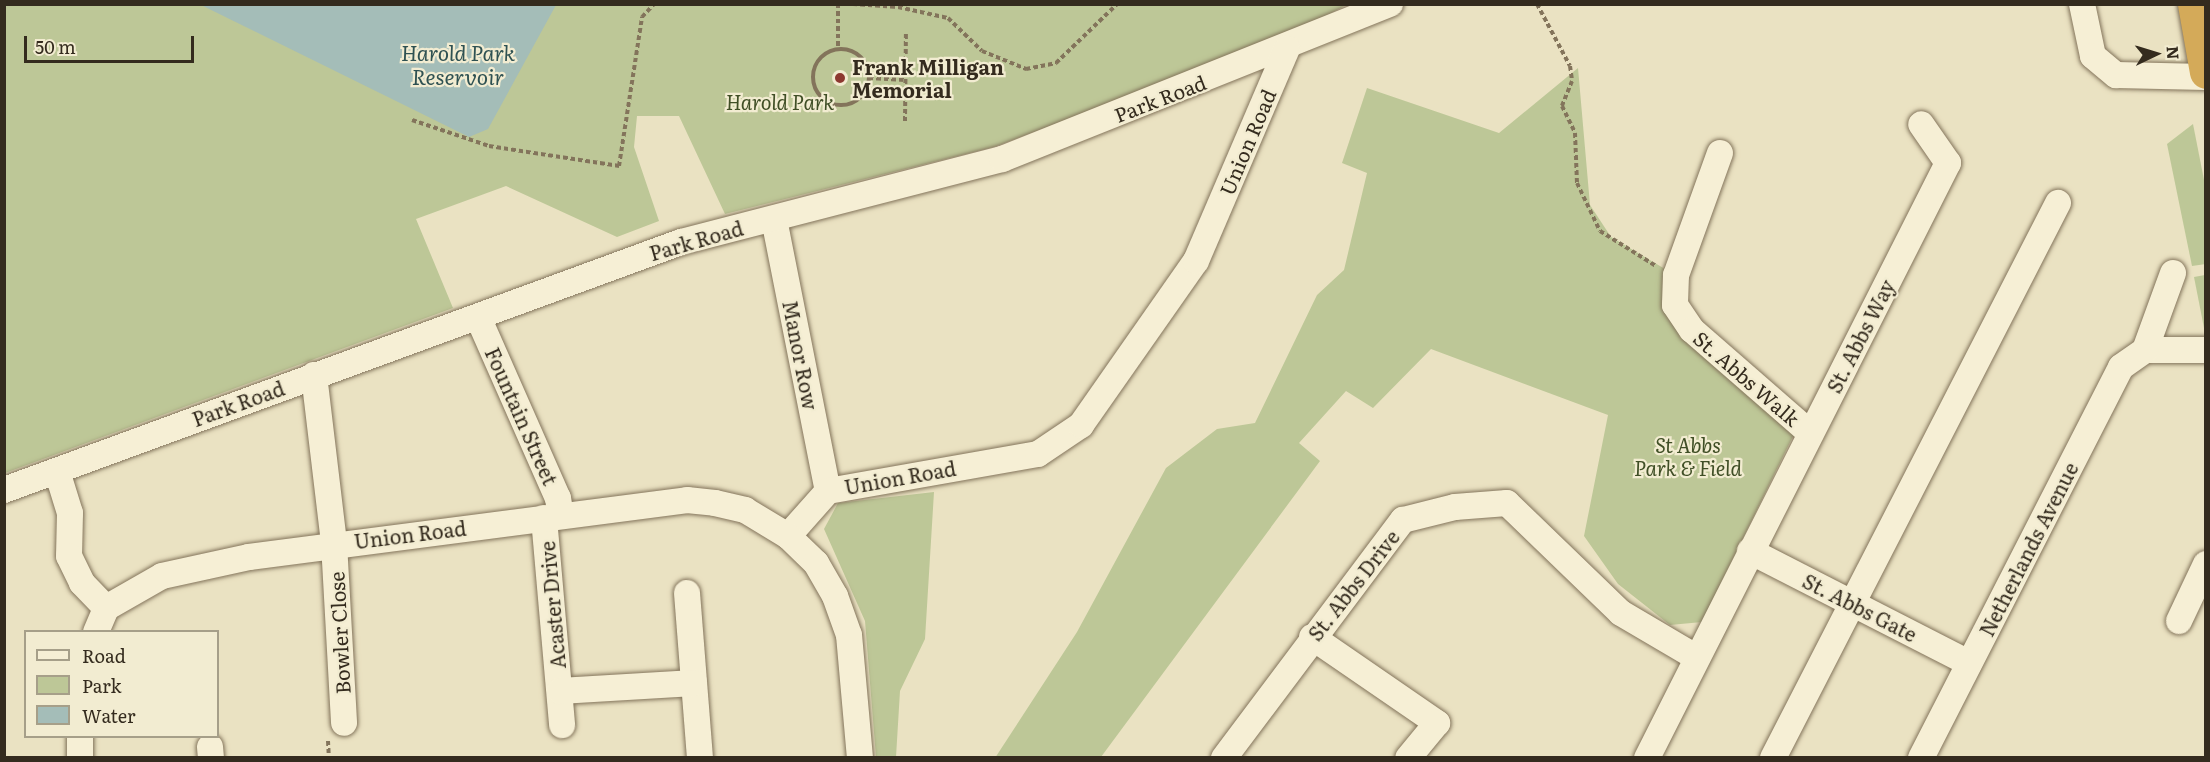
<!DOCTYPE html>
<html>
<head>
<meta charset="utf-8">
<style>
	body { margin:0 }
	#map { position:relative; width:2210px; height:762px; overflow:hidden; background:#eae2c2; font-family:Literata,serif }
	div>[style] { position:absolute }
	.green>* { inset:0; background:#bdc797 }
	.water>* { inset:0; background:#a4bdb8 }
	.path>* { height:4px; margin-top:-2px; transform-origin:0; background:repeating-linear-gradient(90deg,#83745b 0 4.5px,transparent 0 7.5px) }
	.path>.ring { margin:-2px; padding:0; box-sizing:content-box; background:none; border:4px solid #83745b; border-radius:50% }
	.roads { filter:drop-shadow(0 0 2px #83745b) drop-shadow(0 0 2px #83745b) }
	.minor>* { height:26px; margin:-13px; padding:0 13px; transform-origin:13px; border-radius:13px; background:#f6efd5 }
	.highway>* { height:33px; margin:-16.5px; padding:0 16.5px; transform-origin:16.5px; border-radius:16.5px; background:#d4aa59 }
	.dots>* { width:16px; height:16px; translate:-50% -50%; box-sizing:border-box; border:3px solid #f2ecd1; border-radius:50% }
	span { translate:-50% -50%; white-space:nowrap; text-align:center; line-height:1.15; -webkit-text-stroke:4.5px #f2ecd1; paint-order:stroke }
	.poi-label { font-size:20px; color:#342b1e; font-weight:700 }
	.left { translate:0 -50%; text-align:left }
	.street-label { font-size:20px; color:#342b1e }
	.park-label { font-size:20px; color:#404f26; font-style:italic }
	.water-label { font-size:21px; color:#2e5152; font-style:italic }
	.frame { position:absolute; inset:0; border:6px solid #342b1e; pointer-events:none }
	.legend { position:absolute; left:24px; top:630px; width:195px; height:108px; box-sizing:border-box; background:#f2ecd1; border:2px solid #a69f89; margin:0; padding:8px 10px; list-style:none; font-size:18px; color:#342b1e }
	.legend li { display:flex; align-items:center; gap:12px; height:30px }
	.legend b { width:30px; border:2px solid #a69f89 }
	.north { position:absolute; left:2126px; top:24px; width:60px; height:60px; -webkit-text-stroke:4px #f2ecd1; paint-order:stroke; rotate:86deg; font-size:16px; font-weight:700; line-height:24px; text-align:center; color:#342b1e }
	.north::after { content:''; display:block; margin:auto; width:21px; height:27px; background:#342b1e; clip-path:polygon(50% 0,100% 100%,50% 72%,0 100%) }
	.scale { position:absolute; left:24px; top:36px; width:170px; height:27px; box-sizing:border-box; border:3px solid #342b1e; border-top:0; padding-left:8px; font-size:18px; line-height:21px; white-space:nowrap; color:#342b1e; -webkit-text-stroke:4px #f2ecd1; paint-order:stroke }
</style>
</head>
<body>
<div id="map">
	<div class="green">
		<div style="clip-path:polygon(5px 5px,1346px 5px,1289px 36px,994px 147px,725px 214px,679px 116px,637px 116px,634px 147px,659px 221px,617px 237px,506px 186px,416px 219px,453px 308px,5px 473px)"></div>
		<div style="clip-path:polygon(1578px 68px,1590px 205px,1611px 237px,1665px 269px,1664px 299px,1794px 434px,1702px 622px,1670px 625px,1618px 584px,1584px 536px,1608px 415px,1431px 349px,1373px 408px,1346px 391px,1299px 443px,1320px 461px,1101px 757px,995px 758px,1077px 632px,1166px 468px,1217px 429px,1255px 423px,1317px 295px,1344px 270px,1367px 173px,1342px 163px,1367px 88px,1499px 133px)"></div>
		<div style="clip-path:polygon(2193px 124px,2205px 185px,2206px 264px,2192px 266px,2167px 144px)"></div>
		<div style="clip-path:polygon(2205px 275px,2206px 275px,2205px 333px,2194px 277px)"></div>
		<div style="clip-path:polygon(934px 492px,925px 639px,900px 691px,896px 757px,876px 757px,865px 621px,824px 529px,838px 503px)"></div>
	</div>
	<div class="water">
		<div style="clip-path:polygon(201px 5px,556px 5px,488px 129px,469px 137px)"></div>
	</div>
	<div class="path">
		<div style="left:838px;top:4px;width:44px;rotate:90deg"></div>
		<div style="left:853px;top:4px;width:45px;rotate:3.8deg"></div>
		<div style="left:898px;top:7px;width:51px;rotate:12.4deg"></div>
		<div style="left:948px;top:18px;width:47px;rotate:44.1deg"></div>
		<div style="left:982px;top:51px;width:48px;rotate:22.2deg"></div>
		<div style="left:1026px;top:69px;width:31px;rotate:-11deg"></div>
		<div style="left:1056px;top:63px;width:85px;rotate:-44deg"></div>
		<div style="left:1537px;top:4px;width:70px;rotate:62deg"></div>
		<div style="left:1570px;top:66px;width:15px;rotate:82deg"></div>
		<div style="left:1572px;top:81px;width:27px;rotate:112deg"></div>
		<div style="left:1562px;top:106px;width:30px;rotate:64deg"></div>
		<div style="left:1575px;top:133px;width:50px;rotate:87.7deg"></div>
		<div style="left:1577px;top:183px;width:53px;rotate:64.4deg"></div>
		<div style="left:1600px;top:231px;width:66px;rotate:32deg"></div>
		<div class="ring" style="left:813px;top:49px;width:52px;height:52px"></div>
		<div style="left:869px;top:78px;width:36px;rotate:3deg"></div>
		<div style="left:412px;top:120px;width:81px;rotate:18.7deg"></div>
		<div style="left:489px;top:146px;width:132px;rotate:8.7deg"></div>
		<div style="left:619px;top:166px;width:151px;rotate:-81.2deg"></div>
		<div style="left:642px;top:17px;width:18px;rotate:-47deg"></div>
		<div style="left:905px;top:121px;width:90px;rotate:-89.4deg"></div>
		<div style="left:328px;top:741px;width:17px;rotate:87deg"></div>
	</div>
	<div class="roads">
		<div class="minor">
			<div style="left:2082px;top:4px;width:53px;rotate:78.1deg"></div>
			<div style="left:2093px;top:56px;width:30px;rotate:40deg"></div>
			<div style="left:2116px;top:75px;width:90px;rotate:1.3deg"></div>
			<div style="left:1720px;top:153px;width:130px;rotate:109.8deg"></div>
			<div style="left:1676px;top:275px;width:30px;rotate:92deg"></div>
			<div style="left:1675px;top:305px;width:30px;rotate:56deg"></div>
			<div style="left:1692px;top:330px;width:157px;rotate:41.1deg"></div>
			<div style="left:774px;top:219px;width:277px;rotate:78.8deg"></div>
			<div style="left:478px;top:317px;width:198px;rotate:66.2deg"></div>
			<div style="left:558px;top:498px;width:18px;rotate:81deg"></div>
			<div style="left:2145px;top:350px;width:61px"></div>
			<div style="left:314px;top:375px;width:169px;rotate:83.2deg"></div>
			<div style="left:334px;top:543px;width:180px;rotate:86.8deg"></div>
			<div style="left:57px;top:471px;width:44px;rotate:72.8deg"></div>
			<div style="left:70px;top:513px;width:43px;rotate:91.3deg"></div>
			<div style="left:69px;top:556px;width:30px;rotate:64deg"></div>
			<div style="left:82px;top:583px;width:35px;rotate:46deg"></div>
			<div style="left:4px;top:490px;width:721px;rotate:-20.12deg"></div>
			<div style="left:681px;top:242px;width:332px;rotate:-14.5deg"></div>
			<div style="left:1002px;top:159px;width:418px;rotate:-21.8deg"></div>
			<div style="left:544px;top:518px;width:208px;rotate:85deg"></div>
			<div style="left:788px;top:536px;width:60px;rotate:-48.4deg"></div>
			<div style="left:828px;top:491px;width:213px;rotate:-10deg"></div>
			<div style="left:1038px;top:454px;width:52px;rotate:-34deg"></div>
			<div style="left:1081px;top:425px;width:200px;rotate:-55deg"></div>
			<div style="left:1196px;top:261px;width:231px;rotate:-66.8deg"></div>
			<div style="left:1750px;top:551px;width:246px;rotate:27.1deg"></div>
			<div style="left:687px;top:593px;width:166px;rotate:85.5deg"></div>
			<div style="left:106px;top:608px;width:64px;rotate:-29.7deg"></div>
			<div style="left:162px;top:576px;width:89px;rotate:-12.3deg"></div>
			<div style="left:249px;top:557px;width:442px;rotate:-7.4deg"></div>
			<div style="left:687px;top:500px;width:28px;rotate:6deg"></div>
			<div style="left:715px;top:503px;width:31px;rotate:13deg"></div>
			<div style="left:745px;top:510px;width:50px;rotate:31.2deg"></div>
			<div style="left:788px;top:536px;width:39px;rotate:44deg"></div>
			<div style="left:816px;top:563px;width:38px;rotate:60deg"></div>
			<div style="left:835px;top:596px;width:41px;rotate:70.3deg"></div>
			<div style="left:849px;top:635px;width:123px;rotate:84.9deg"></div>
			<div style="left:2179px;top:621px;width:63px;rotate:-64.7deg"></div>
			<div style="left:96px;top:632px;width:26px;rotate:-67deg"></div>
			<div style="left:1312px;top:637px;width:152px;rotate:34.5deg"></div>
			<div style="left:1437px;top:723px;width:45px;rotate:129.6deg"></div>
			<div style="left:560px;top:691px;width:134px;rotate:-3.4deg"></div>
			<div style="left:80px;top:736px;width:22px;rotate:90deg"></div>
			<div style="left:210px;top:747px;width:11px;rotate:85deg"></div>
			<div style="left:1224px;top:758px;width:298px;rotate:-53.1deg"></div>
			<div style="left:1403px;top:520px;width:54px;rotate:-14deg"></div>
			<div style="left:1455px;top:507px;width:52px;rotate:-4.4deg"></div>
			<div style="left:1507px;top:503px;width:158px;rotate:44deg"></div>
			<div style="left:1621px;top:613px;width:85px;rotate:30.5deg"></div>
			<div style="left:1647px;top:758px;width:667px;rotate:-63.17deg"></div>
			<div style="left:1948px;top:163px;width:47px;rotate:-124.7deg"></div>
			<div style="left:1773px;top:758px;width:624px;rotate:-62.82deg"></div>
			<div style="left:1921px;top:758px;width:439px;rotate:-62.9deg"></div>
			<div style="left:2121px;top:367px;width:29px;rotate:-35deg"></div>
			<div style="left:2145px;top:350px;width:82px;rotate:-70deg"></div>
		</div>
		<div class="highway">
			<div style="left:2194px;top:4px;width:69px;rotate:80deg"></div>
		</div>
	</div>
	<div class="dots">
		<div style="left:840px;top:78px;background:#8d3930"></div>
	</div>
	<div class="poi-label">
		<span class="left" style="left:852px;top:78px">Frank Milligan<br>Memorial</span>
	</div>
	<div class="street-label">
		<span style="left:1160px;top:98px;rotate:-21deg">Park Road</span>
		<span style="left:1247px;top:142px;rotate:-67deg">Union Road</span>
		<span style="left:696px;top:240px;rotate:-16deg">Park Road</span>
		<span style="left:1860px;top:336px;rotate:-63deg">St. Abbs Way</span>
		<span style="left:801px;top:355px;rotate:79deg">Manor Row</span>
		<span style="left:1747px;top:378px;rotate:41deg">St. Abbs Walk</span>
		<span style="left:238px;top:403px;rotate:-20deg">Park Road</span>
		<span style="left:522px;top:416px;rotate:66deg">Fountain Street</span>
		<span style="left:900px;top:477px;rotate:-10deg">Union Road</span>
		<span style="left:410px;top:534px;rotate:-7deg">Union Road</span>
		<span style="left:2028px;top:549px;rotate:-63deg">Netherlands Avenue</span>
		<span style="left:1353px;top:585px;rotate:-52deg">St. Abbs Drive</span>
		<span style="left:552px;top:605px;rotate:-95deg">Acaster Drive</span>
		<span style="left:1860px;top:607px;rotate:27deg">St. Abbs Gate</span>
		<span style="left:339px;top:633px;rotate:-93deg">Bowler Close</span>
	</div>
	<div class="park-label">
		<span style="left:780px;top:101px">Harold Park</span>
		<span style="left:1688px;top:456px">St Abbs<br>Park &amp; Field</span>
	</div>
	<div class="water-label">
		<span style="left:458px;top:64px">Harold Park<br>Reservoir</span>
	</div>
	<div class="frame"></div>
	<ul class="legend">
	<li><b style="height:8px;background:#f6efd5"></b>Road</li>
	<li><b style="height:16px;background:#bdc797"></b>Park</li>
	<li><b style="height:16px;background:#a4bdb8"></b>Water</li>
	</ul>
	<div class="north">N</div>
	<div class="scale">50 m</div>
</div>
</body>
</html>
